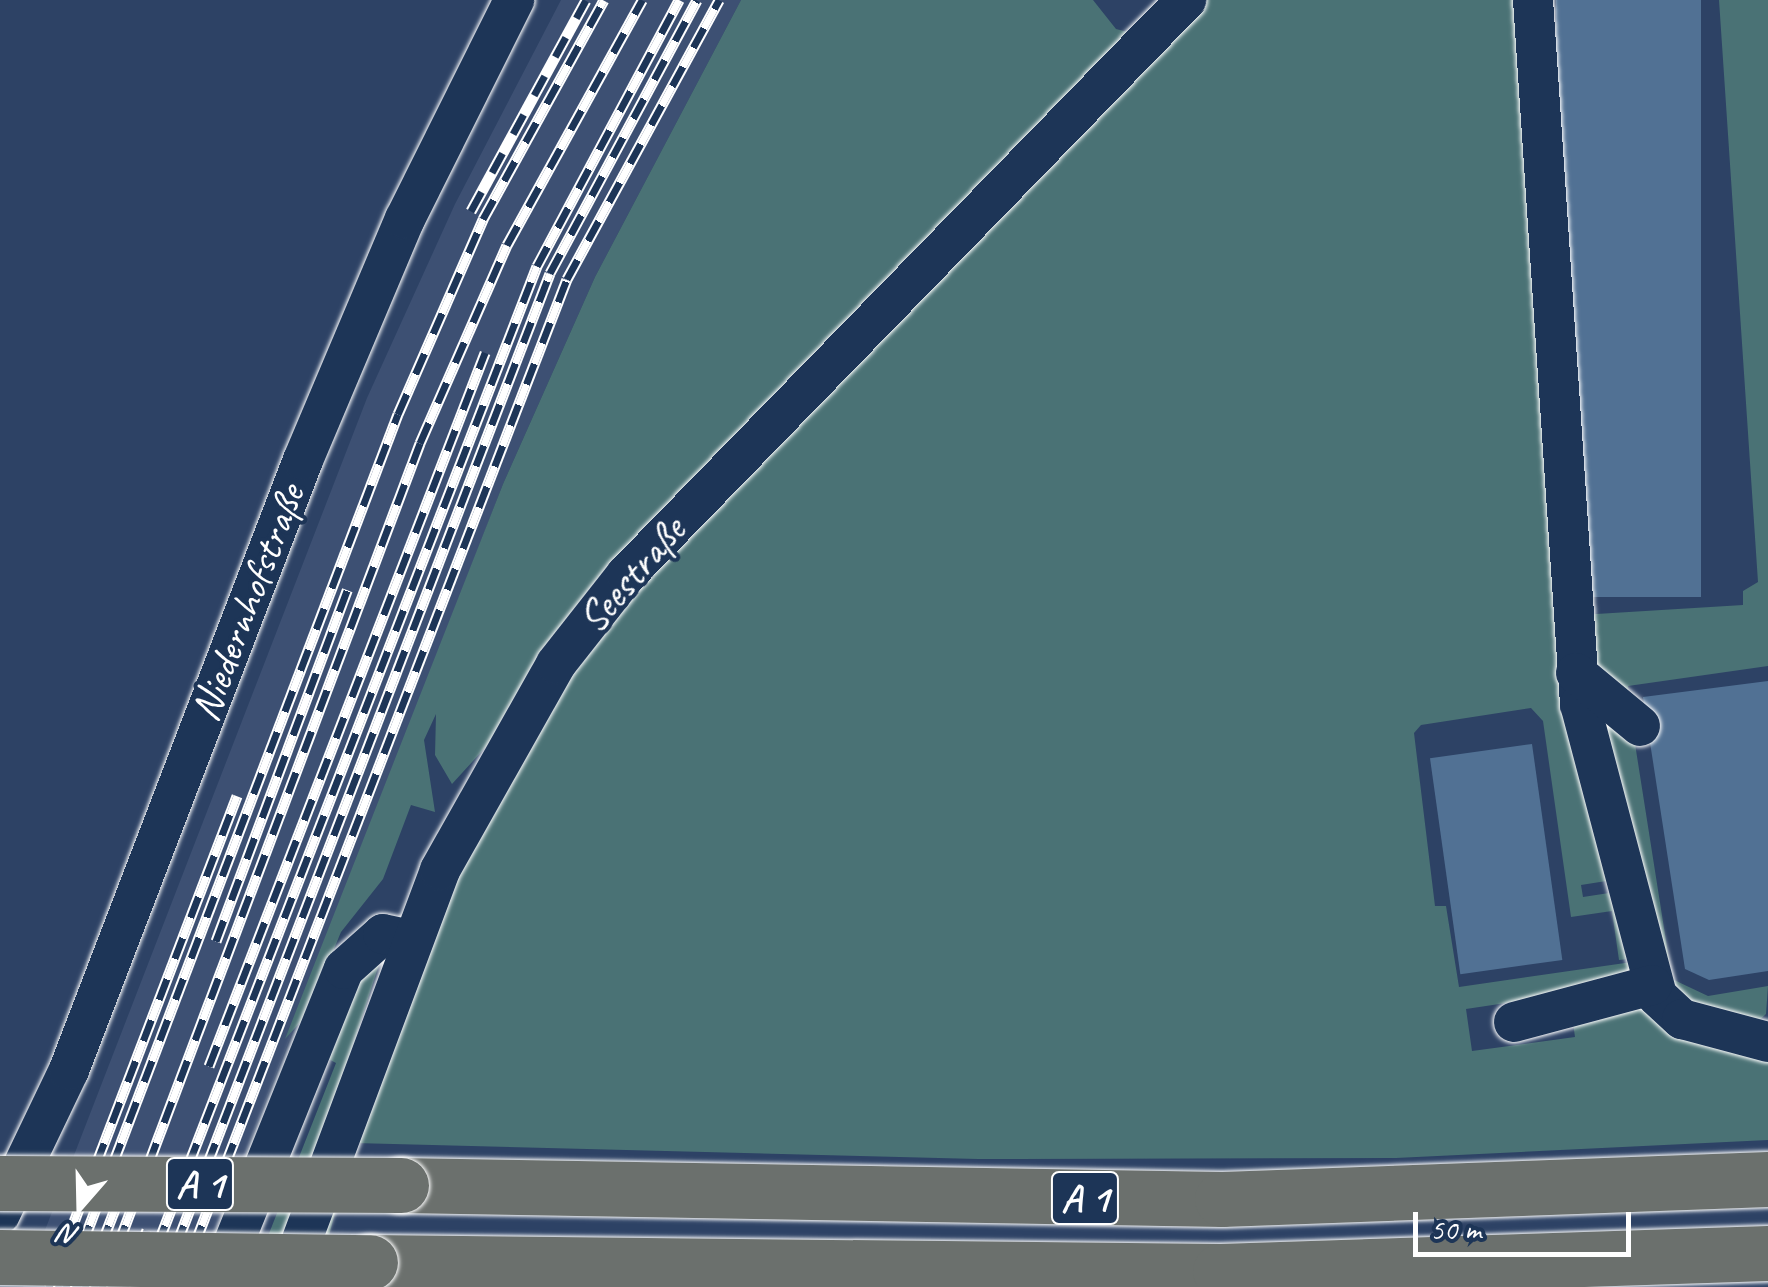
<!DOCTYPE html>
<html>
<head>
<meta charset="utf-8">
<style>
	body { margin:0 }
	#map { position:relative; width:1768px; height:1287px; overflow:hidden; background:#2d4265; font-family:Caveat,sans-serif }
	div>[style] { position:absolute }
	.built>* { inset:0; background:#3d5073 }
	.green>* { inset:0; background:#4a7275 }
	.water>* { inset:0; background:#517194; transform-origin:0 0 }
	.roads { filter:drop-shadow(0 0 2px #fff) drop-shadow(0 0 2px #fff) }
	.minor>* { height:40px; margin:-20px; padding:0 20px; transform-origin:20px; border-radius:20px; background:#1d3557 }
	.highway>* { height:55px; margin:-27.5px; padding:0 27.5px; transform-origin:27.5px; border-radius:27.5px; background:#6b706d }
	.rail>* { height:11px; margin-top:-5.5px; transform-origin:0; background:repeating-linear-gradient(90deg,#1d3557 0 22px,#fff 0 44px); box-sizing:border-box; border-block:2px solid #fff }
	.bridges { filter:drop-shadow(0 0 2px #fff) drop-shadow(0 0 2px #fff) }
	.highway-bridge>* { height:55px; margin:-27.5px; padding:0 27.5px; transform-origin:27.5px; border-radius:27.5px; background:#6b706d }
	span { translate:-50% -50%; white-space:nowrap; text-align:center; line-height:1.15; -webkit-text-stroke:8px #1d3557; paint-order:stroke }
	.shield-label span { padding:2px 8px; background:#1d3557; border:2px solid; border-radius:8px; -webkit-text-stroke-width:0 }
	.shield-label { font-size:40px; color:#fff; font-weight:700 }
	.street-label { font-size:42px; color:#fff }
	.north { position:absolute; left:30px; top:1157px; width:100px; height:100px; -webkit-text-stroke:8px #1d3557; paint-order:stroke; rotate:200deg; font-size:28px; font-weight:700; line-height:40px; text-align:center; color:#fff }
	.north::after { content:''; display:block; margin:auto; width:35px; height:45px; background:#fff; clip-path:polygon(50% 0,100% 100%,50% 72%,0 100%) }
	.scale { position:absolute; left:1413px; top:1212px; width:218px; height:45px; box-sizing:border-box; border:5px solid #fff; border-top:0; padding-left:12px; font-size:30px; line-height:35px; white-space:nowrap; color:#fff; -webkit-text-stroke:8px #1d3557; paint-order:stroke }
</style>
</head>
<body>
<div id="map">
	<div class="built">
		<div style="clip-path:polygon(561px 0,741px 0,595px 277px,503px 484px,194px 1287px,23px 1287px,367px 398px,455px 204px)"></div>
	</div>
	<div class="green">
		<div style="clip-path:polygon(741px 0,1093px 0,1116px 29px,1136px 34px,452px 784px,435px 755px,436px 714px,424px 740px,435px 812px,411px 805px,383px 879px,341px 932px,306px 1016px,285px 1039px,503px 484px,595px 277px)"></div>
		<div style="clip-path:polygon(1207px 0,1524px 0,1619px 879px,1581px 885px,1583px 897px,1609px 893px,1628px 959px,1619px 960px,1612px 911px,1571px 917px,1543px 721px,1531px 708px,1421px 725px,1414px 733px,1435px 906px,1446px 906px,1459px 987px,1632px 962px,1637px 969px,1618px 986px,1466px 1009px,1472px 1051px,1575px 1037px,1571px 1009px,1623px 1002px,1768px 1049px,1768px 1140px,1396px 1158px,978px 1159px,354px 1143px,315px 1287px,343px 1140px,439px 903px,586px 645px)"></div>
		<div style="clip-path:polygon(1719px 0,1768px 0,1768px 666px,1628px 686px,1631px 708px,1582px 663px,1580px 615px,1743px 605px,1743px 591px,1758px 582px)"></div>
		<div style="clip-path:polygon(1585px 686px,1633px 731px,1672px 979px,1708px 996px,1768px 986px,1766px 1014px,1749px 1030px,1692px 1014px,1662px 987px)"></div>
		<div style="clip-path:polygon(380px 961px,276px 1287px,248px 1287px,336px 1063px,321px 1055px,360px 966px)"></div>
	</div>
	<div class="water">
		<div style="left:1556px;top:0;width:145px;height:597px"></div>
		<div style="clip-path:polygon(1768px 681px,1768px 971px,1709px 980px,1685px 969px,1643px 697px)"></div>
		<div style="left:1532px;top:744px;width:218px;height:103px;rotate:82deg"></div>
	</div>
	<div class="roads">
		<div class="minor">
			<div style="left:1533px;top:0;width:706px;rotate:86.18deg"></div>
			<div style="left:1580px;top:704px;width:302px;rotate:75.2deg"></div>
			<div style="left:1657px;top:996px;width:34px;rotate:43deg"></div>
			<div style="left:1682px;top:1019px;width:89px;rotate:15deg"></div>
			<div style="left:1576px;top:673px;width:83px;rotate:39.6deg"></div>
			<div style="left:1514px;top:1022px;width:143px;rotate:-15deg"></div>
			<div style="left:0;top:1214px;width:160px;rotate:-64.4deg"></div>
			<div style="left:69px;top:1070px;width:653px;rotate:-69.01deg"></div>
			<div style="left:303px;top:460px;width:262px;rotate:-67.1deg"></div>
			<div style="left:405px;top:219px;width:245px;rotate:-63.5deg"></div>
			<div style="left:218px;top:1282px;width:337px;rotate:-68.1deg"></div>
			<div style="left:344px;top:969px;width:52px;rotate:-41.9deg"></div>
			<div style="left:383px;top:934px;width:30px;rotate:12deg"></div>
			<div style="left:285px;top:1285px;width:443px;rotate:-69.5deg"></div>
			<div style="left:440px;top:870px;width:236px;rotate:-60.6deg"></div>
			<div style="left:556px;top:664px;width:113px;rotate:-51.8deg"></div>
			<div style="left:626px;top:575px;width:803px;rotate:-45.76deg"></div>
		</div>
		<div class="highway">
			<div style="left:401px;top:1185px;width:821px;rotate:0.98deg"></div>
			<div style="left:1222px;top:1199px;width:546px;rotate:-2.1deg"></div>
			<div style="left:370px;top:1262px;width:850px;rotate:0.61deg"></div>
			<div style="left:1220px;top:1271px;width:548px;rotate:-1.88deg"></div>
		</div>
	</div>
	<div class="rail">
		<div style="left:471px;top:211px;width:240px;rotate:-61.4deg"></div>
		<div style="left:216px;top:941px;width:375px;rotate:-69.5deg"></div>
		<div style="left:209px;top:1066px;width:765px;rotate:-68.84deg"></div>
		<div style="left:49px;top:1287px;width:526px;rotate:-69.05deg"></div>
		<div style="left:66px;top:1287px;width:934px;rotate:-69.18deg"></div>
		<div style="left:398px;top:414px;width:213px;rotate:-66.4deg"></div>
		<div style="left:483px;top:219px;width:250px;rotate:-61.1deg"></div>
		<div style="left:85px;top:1287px;width:120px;rotate:-69deg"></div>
		<div style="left:102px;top:1287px;width:902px;rotate:-69.35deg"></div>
		<div style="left:420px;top:443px;width:216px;rotate:-66.3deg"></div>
		<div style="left:507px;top:245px;width:280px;rotate:-61.1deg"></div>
		<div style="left:125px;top:1287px;width:61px;rotate:-68.9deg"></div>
		<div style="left:141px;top:1287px;width:1095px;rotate:-68.8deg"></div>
		<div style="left:537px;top:266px;width:302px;rotate:-61.9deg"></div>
		<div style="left:160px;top:1287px;width:1086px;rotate:-68.96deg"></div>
		<div style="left:550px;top:273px;width:310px;rotate:-61.7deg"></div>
		<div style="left:178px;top:1287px;width:1080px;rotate:-68.9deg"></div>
		<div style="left:567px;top:279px;width:318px;rotate:-61.4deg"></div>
	</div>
	<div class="bridges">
		<div class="highway-bridge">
			<div style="left:0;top:1183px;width:401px;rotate:0.3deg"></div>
			<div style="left:0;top:1257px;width:370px;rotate:0.8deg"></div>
		</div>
	</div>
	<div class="shield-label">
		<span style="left:200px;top:1184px">A 1</span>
		<span style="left:1085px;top:1198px">A 1</span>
	</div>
	<div class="street-label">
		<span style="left:632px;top:575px;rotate:-49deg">Seestraße</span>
		<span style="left:248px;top:603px;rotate:-69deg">Niedernhofstraße</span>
	</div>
	<div class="north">N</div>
	<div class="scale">50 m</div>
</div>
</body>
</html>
